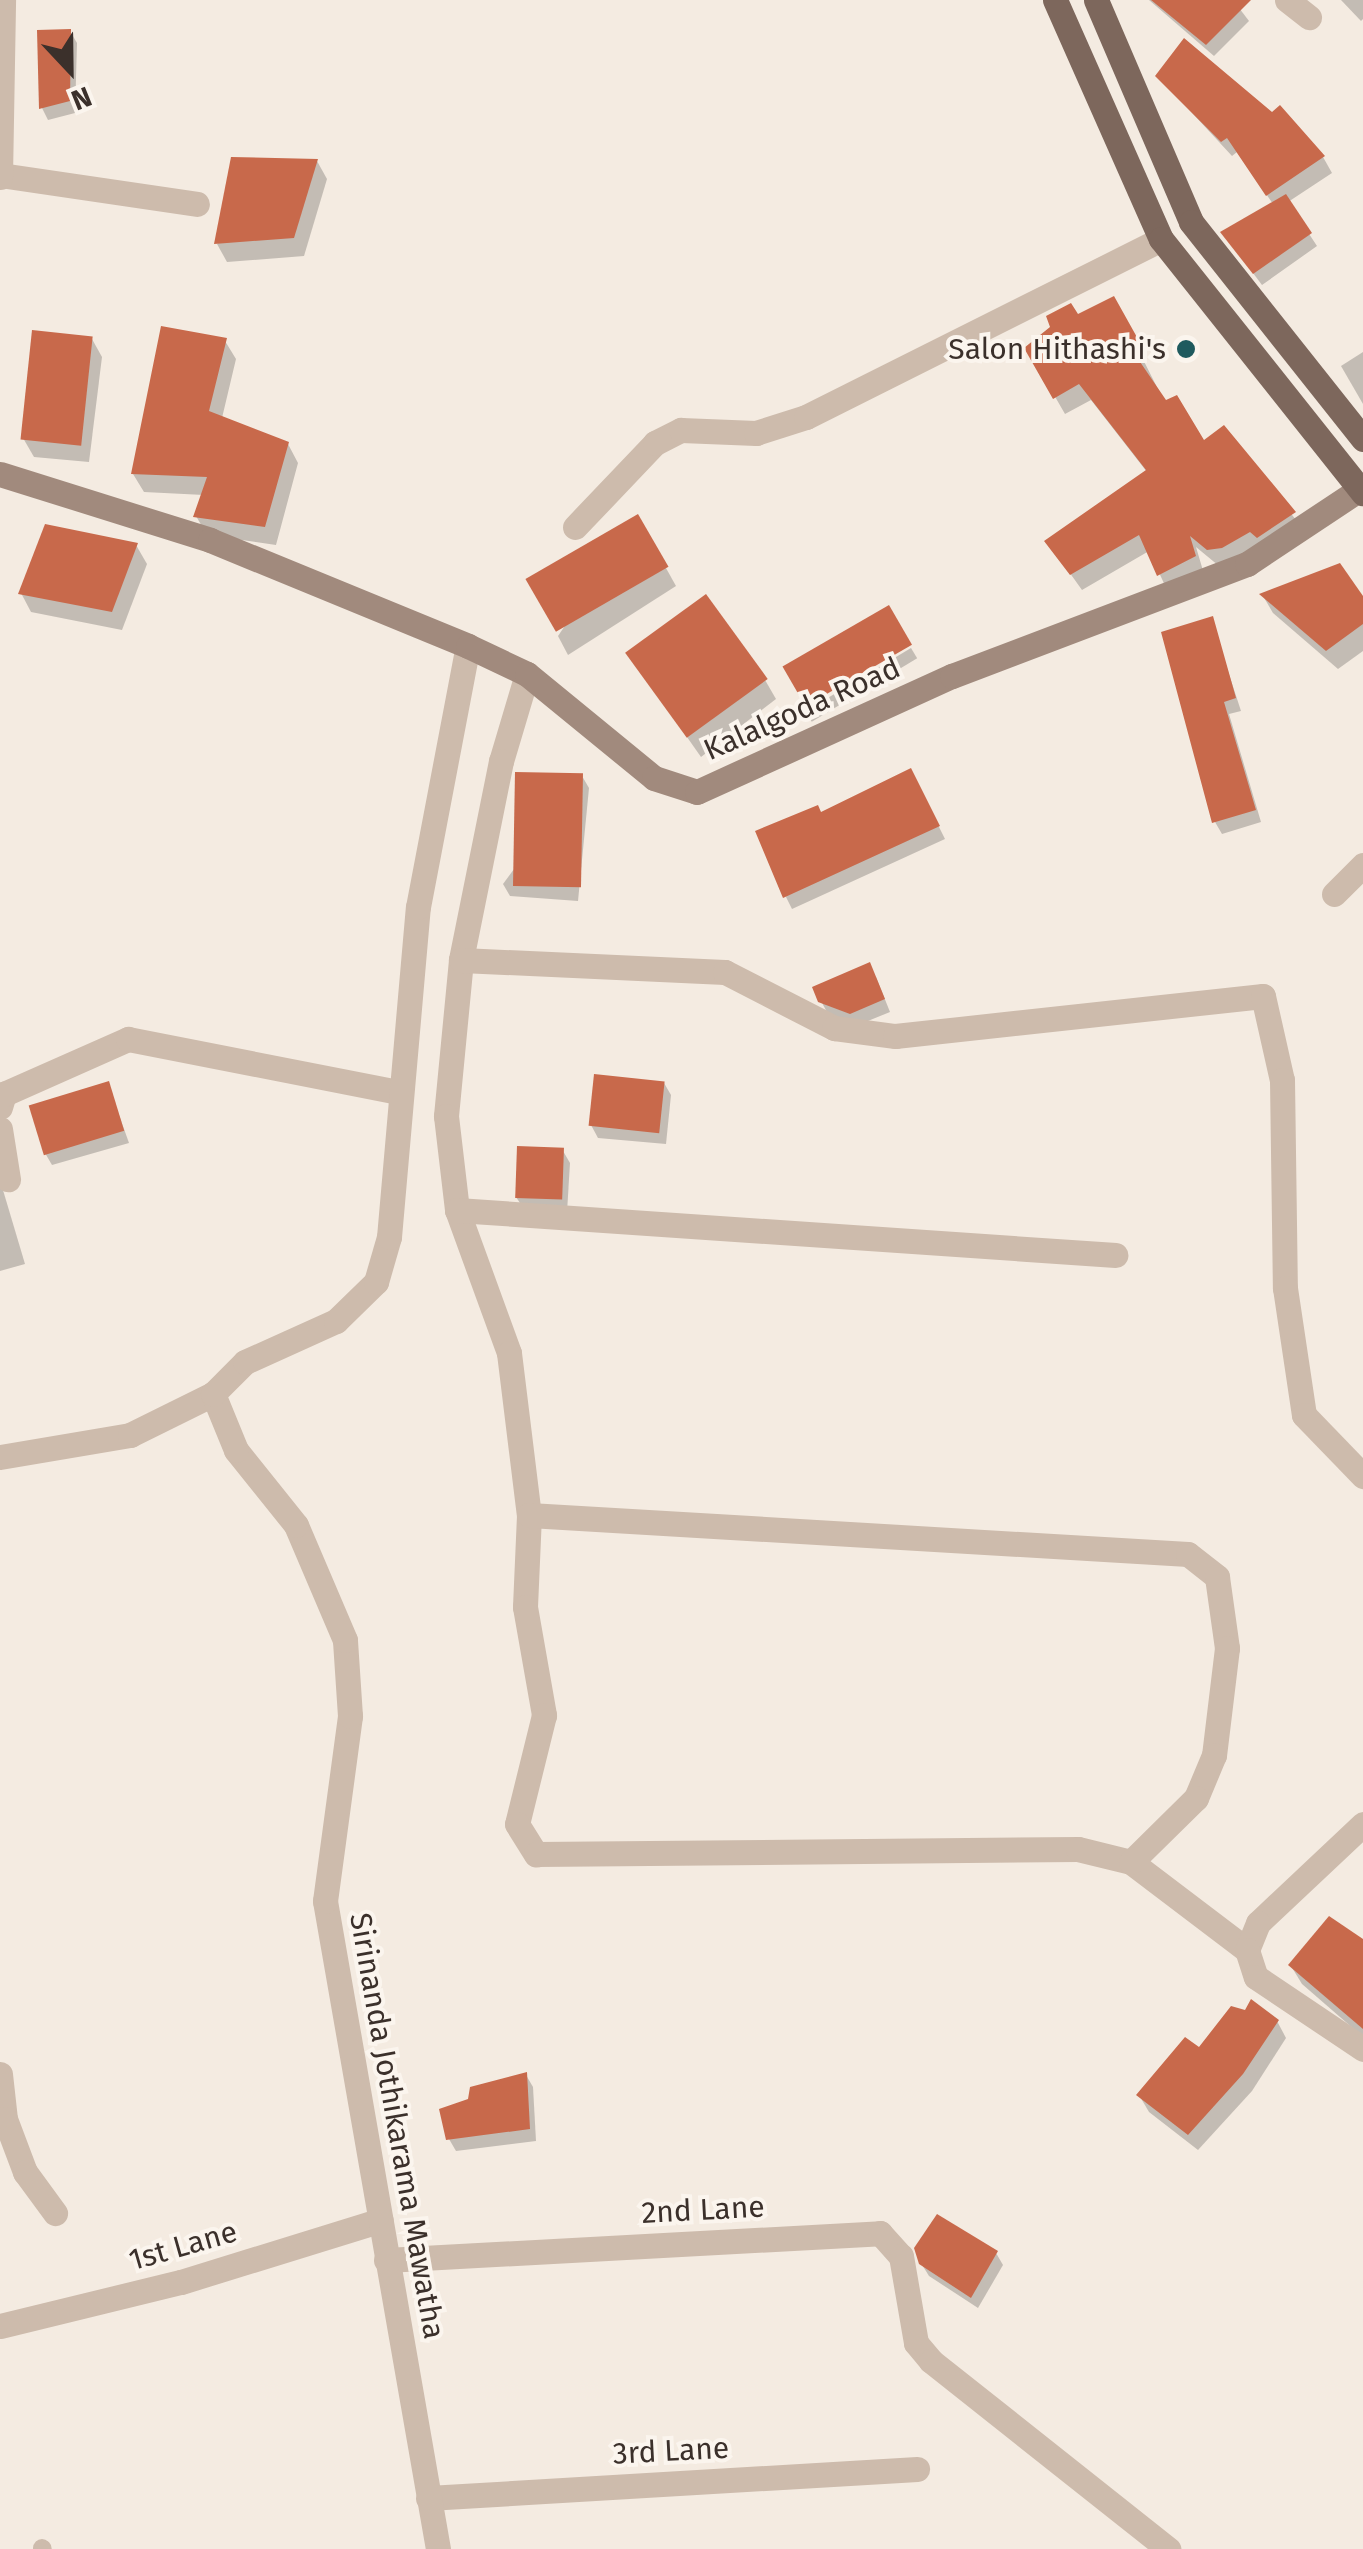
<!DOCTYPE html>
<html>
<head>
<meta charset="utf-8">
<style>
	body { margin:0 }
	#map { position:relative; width:1363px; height:2549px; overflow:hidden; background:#f4ebe1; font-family:"Fira Sans",sans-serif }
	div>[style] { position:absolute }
	.shadow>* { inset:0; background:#0003; transform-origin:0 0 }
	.building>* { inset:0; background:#c8694b; transform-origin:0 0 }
	.lane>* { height:18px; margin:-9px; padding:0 9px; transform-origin:9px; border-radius:9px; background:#cdbbac }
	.street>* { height:25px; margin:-12.5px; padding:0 12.5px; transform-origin:12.5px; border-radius:12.5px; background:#cdbbac }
	.secondary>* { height:25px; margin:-12.5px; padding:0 12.5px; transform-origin:12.5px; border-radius:12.5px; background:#a18a7d }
	.primary>* { height:25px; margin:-12.5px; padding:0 12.5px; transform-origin:12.5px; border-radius:12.5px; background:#7d675c }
	.dots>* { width:28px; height:28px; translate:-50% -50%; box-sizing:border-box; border:5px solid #fbf5ee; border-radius:50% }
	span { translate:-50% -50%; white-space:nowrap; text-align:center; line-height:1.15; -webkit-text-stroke:8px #fbf5ee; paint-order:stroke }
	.poi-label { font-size:30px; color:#3b302b }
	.right { translate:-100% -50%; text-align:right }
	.street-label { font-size:30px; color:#3b302b }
	.north { position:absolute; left:20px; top:20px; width:100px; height:100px; -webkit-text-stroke:8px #fbf5ee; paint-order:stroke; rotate:158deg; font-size:28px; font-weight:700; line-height:40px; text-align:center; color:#3b302b }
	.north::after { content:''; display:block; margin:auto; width:35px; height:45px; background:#3b302b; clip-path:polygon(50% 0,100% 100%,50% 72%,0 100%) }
</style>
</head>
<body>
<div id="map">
	<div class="shadow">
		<div style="clip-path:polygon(1149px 0,1233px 0,1249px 21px,1214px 56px)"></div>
		<div style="clip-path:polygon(1341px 0,1363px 0,1363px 19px,1361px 21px)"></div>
		<div style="clip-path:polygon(70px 31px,77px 43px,75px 113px,48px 120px,42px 108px)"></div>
		<div style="clip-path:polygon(1158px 76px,1323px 157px,1332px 173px,1288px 202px,1317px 246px,1262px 285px,1223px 233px,1273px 204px,1237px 152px,1232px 156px)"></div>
		<div style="clip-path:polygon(317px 161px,327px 179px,304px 256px,227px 262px,217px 244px)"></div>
		<div style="clip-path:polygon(1113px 300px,1165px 403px,1203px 444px,1223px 428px,1304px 530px,1219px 566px,1196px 547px,1204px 574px,1168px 592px,1149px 551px,1082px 590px,1047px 541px,1147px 472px,1091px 400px,1065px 414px,1027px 348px)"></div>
		<div style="clip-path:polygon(92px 339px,102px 357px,89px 462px,34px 457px,23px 438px)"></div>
		<div style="clip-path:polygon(225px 341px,236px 359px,222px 418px,288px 444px,298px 463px,276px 545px,207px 535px,196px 516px,204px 495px,144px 492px,133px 474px)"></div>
		<div style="clip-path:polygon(1363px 352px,1363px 404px,1341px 366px)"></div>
		<div style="clip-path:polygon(638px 518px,676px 586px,568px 655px,558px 636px)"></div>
		<div style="clip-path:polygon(136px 545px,147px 564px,122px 630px,31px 612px,21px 593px)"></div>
		<div style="clip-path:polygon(1263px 596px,1363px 600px,1363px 651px,1338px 669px,1273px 613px)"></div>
		<div style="clip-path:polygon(1211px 619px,1241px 711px,1229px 714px,1261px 822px,1222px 834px,1215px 822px)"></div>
		<div style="left:911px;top:648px;width:12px;height:123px;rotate:59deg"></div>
		<div style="clip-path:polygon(628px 653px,765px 680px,776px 699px,701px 757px)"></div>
		<div style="clip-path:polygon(582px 776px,589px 788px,578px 901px,510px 896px,503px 884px)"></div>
		<div style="clip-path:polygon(917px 783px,945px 839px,792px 909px,786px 897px,821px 815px)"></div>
		<div style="clip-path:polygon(876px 977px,890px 1012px,858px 1025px,828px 1014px,821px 1001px)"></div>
		<div style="clip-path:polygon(664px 1083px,671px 1095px,666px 1144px,598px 1138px,591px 1125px)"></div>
		<div style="clip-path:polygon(108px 1084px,129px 1143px,52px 1165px,45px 1153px)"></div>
		<div style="clip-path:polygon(563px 1151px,570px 1163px,567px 1212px,524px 1209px,516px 1197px)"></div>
		<div style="clip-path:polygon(0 1180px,25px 1264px,0 1271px)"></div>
		<div style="clip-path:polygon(1363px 1942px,1363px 2037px,1302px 1984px,1291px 1966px)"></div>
		<div style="clip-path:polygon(1277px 2021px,1286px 2038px,1252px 2091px,1198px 2150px,1149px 2112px,1139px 2095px,1199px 2051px)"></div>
		<div style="clip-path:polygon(526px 2075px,533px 2087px,536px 2141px,456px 2151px,449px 2139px,470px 2100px)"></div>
		<div style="clip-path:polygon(996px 2253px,1003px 2265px,978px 2308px,929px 2276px,921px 2263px)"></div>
	</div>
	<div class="building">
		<div style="clip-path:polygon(1151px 0,1251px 0,1206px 45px)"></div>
		<div style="clip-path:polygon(71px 29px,70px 101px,39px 109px,37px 30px)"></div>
		<div style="clip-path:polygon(1184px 38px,1272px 112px,1280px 105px,1325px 156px,1266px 196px,1227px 138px,1221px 142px,1155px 76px)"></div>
		<div style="clip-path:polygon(231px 157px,318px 159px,294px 238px,214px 244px)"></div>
		<div style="clip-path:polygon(1286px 194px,1312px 233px,1253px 274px,1220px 232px)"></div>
		<div style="clip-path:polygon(1114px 296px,1143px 348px,1134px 353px,1166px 400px,1177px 395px,1204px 440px,1224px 425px,1296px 512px,1257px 538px,1250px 532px,1222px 548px,1207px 550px,1190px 536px,1196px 556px,1157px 576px,1139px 535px,1070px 575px,1044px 541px,1146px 470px,1079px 384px,1053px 399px,1024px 348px,1050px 327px,1046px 316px,1071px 303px,1078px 314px)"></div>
		<div style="clip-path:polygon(161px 326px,227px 338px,209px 411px,289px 442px,265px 527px,193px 517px,207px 477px,131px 474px)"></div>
		<div style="left:32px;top:330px;width:61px;height:110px;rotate:6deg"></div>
		<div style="left:638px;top:514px;width:61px;height:130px;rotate:60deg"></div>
		<div style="clip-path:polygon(45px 524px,138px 543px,112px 612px,18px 594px)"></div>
		<div style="clip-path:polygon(1340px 563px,1363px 596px,1363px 624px,1326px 651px,1259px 594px)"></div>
		<div style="left:706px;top:594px;width:105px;height:100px;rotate:54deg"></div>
		<div style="left:889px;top:605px;width:46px;height:123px;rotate:60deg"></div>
		<div style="clip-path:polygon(1213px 616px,1236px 698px,1224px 702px,1256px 810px,1212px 823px,1161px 632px)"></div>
		<div style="clip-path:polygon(911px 768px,940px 826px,783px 898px,755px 831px,818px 805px,821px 812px)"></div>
		<div style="left:515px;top:772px;width:68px;height:114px;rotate:1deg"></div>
		<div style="clip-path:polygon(870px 962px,885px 999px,850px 1014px,818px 1002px,812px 987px)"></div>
		<div style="left:594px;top:1074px;width:71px;height:52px;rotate:6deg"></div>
		<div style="left:109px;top:1081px;width:52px;height:84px;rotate:73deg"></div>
		<div style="left:517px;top:1146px;width:47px;height:52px;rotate:2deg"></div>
		<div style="clip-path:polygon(1329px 1916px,1363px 1939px,1363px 2029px,1288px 1965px)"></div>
		<div style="clip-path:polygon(1251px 1999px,1279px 2020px,1243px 2074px,1188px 2135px,1136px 2095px,1185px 2037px,1199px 2047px,1231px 2006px,1245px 2010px)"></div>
		<div style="clip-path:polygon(527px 2072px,530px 2129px,446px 2140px,439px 2109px,468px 2099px,470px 2087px)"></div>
		<div style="clip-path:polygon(937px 2214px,998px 2251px,971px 2298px,919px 2264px,914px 2248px)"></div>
	</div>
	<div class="lane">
		<div style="left:42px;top:2548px;width:1px;rotate:45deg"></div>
	</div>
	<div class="street">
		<div style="left:1287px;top:0;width:28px;rotate:38deg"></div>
		<div style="left:1px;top:175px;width:198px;rotate:8.4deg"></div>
		<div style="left:0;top:177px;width:177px;rotate:-89deg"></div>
		<div style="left:575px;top:527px;width:116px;rotate:-46.4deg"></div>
		<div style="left:655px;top:443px;width:29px;rotate:-27deg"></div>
		<div style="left:681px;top:430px;width:75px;rotate:2.3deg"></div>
		<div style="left:756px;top:433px;width:52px;rotate:-17.7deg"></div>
		<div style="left:806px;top:417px;width:397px;rotate:-26.6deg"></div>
		<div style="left:527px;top:674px;width:91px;rotate:106.6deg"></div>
		<div style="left:501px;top:761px;width:203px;rotate:101.4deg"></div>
		<div style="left:461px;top:960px;width:157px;rotate:95.5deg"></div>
		<div style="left:446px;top:1116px;width:95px;rotate:83.3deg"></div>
		<div style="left:457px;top:1210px;width:152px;rotate:70deg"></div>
		<div style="left:509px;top:1353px;width:163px;rotate:83deg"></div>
		<div style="left:529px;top:1515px;width:92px;rotate:92.5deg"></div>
		<div style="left:525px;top:1607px;width:110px;rotate:80deg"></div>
		<div style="left:544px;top:1715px;width:112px;rotate:103.9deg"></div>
		<div style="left:517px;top:1824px;width:36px;rotate:58deg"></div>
		<div style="left:536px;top:1854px;width:542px;rotate:-0.53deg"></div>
		<div style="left:1078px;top:1849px;width:55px;rotate:13.8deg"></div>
		<div style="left:1131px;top:1862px;width:146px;rotate:37.2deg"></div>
		<div style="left:1334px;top:894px;width:41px;rotate:-45deg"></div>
		<div style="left:461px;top:960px;width:264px;rotate:2.6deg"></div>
		<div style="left:725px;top:972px;width:123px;rotate:27.2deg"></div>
		<div style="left:834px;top:1028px;width:62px;rotate:7.5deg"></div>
		<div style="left:895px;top:1036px;width:370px;rotate:-6.2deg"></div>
		<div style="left:1263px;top:996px;width:86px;rotate:77.3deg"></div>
		<div style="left:1282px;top:1080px;width:208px;rotate:89.2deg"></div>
		<div style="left:1285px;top:1288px;width:128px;rotate:81.5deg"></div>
		<div style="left:1304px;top:1415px;width:85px;rotate:46deg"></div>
		<div style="left:0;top:1107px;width:14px;rotate:-73deg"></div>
		<div style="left:4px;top:1094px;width:136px;rotate:-23.9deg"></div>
		<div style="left:128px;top:1039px;width:274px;rotate:11.1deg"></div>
		<div style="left:0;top:1129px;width:51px;rotate:80.9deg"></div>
		<div style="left:457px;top:1210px;width:660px;rotate:3.91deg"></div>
		<div style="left:0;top:1457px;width:132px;rotate:-9.6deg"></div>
		<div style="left:130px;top:1435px;width:93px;rotate:-26.3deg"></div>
		<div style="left:529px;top:1515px;width:660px;rotate:3.39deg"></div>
		<div style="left:1188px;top:1554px;width:37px;rotate:38deg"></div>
		<div style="left:1217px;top:1577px;width:72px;rotate:82deg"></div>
		<div style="left:1227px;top:1648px;width:108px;rotate:96.9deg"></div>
		<div style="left:1214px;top:1755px;width:47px;rotate:112.7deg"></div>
		<div style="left:1196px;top:1798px;width:91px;rotate:135.4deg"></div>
		<div style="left:1363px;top:1824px;width:144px;rotate:136.7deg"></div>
		<div style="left:1258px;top:1923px;width:29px;rotate:112deg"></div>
		<div style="left:1247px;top:1950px;width:28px;rotate:72deg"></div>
		<div style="left:1256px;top:1977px;width:129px;rotate:33.9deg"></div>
		<div style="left:0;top:2074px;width:45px;rotate:83.7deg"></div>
		<div style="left:5px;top:2119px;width:57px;rotate:69.3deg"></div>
		<div style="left:25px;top:2172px;width:51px;rotate:53.8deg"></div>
		<div style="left:386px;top:2260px;width:495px;rotate:-3.1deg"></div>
		<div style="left:880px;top:2233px;width:31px;rotate:48deg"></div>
		<div style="left:901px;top:2256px;width:88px;rotate:80.2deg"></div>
		<div style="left:916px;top:2343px;width:23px;rotate:50deg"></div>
		<div style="left:931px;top:2361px;width:303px;rotate:38.4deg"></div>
		<div style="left:0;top:2326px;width:186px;rotate:-13.7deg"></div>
		<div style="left:181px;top:2282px;width:209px;rotate:-17.2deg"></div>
		<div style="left:428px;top:2498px;width:490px;rotate:-3.4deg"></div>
		<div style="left:438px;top:2549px;width:658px;rotate:-99.89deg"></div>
		<div style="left:325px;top:1901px;width:187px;rotate:-82.3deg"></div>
		<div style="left:350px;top:1716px;width:76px;rotate:-93.8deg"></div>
		<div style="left:345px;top:1640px;width:125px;rotate:-113.1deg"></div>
		<div style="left:296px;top:1525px;width:96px;rotate:-128.7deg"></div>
		<div style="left:236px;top:1450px;width:61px;rotate:-112.3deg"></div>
		<div style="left:213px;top:1394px;width:45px;rotate:-45deg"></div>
		<div style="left:245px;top:1362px;width:100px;rotate:-24.3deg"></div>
		<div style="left:336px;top:1321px;width:56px;rotate:-44.3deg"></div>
		<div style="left:376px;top:1282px;width:47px;rotate:-73.9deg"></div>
		<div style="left:389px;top:1237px;width:331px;rotate:-85deg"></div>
		<div style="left:418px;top:907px;width:266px;rotate:-79.2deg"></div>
	</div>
	<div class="secondary">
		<div style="left:0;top:474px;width:220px;rotate:17.4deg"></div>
		<div style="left:210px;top:540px;width:279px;rotate:22.3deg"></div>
		<div style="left:468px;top:646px;width:65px;rotate:25.4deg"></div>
		<div style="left:527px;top:674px;width:164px;rotate:39.3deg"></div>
		<div style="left:654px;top:778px;width:45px;rotate:18deg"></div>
		<div style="left:697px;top:792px;width:280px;rotate:-24.5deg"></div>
		<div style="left:952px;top:676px;width:316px;rotate:-20.8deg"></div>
		<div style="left:1247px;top:564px;width:139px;rotate:-33.6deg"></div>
	</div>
	<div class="primary">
		<div style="left:1055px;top:0;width:261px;rotate:66.1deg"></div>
		<div style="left:1161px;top:239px;width:325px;rotate:51.5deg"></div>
		<div style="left:1096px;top:0;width:241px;rotate:66.8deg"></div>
		<div style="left:1191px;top:222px;width:277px;rotate:51.6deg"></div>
	</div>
	<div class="dots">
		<div style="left:1186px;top:349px;background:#1f5a5e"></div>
	</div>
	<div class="poi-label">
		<span class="right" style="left:1166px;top:349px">Salon Hithashi's</span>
	</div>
	<div class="street-label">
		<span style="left:802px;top:709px;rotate:-24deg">Kalalgoda Road</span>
		<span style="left:397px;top:2126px;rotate:80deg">Sirinanda Jothikarama Mawatha</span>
		<span style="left:703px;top:2210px;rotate:-3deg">2nd Lane</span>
		<span style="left:183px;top:2246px;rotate:-16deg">1st Lane</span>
		<span style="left:671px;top:2451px;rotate:-3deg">3rd Lane</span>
	</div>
	<div class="north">N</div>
</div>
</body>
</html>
